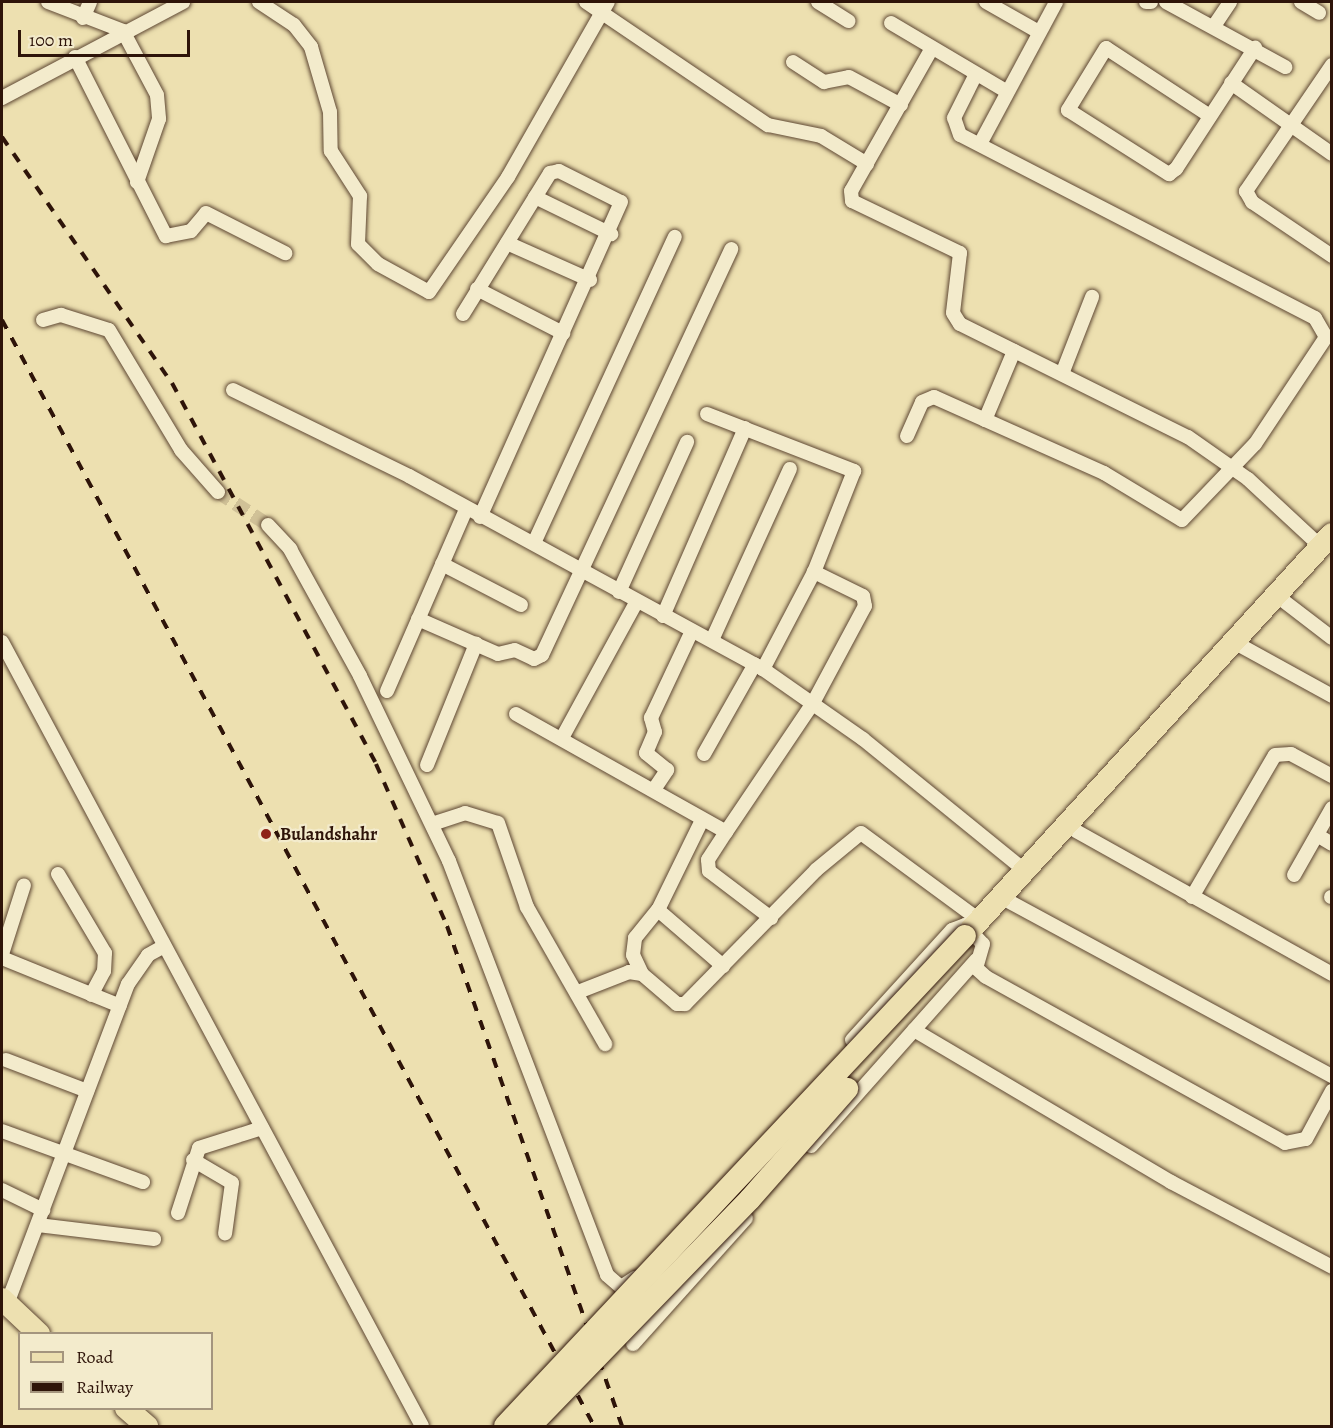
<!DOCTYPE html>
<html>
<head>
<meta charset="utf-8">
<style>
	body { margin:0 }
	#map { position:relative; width:1333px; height:1428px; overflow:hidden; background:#ede0b0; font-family:Alegreya,serif }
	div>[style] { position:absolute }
	.minor-tunnel>* { height:14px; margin-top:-7px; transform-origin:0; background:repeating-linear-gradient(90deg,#d0c197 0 14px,transparent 0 21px) }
	.roads { filter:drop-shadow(0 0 2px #5e4733) drop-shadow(0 0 2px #5e4733) }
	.minor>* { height:14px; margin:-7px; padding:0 7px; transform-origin:7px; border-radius:7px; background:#f3ebcc }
	.primary>* { height:22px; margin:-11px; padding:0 11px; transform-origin:11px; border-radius:11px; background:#ede0b0 }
	.rail>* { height:4px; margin-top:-2px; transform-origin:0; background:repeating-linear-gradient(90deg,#2e1409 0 10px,transparent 0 20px) }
	.bridges { filter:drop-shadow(0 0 2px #2e1409) drop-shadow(0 0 2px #2e1409) }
	.primary-bridge>* { height:22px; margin:-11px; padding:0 11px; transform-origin:11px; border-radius:11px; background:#ede0b0 }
	.dots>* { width:16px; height:16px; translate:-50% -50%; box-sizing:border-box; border:3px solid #f3ebcc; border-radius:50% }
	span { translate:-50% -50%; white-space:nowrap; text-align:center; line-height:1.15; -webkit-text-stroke:4.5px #f3ebcc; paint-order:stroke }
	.poi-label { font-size:18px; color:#2e1409; font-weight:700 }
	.left { translate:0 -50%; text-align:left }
	.frame { position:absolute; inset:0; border:3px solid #2e1409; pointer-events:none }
	.legend { position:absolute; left:18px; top:1332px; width:195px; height:78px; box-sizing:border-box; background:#f3ebcc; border:2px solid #a4957e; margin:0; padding:8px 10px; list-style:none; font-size:18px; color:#2e1409 }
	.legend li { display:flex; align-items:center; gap:12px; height:30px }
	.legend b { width:30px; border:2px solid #a4957e }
	.scale { position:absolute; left:18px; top:30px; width:172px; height:27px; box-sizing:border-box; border:3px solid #2e1409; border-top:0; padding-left:8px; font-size:18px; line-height:21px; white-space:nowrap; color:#2e1409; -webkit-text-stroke:4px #f3ebcc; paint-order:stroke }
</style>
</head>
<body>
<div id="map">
	<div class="minor-tunnel">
		<div style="left:218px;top:492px;width:60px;rotate:33.4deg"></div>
	</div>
	<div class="roads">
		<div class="minor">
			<div style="left:48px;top:2px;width:80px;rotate:21.1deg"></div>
			<div style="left:123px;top:31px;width:72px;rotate:62deg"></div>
			<div style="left:157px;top:95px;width:24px;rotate:85deg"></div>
			<div style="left:159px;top:119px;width:67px;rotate:109.2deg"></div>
			<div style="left:259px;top:2px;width:42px;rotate:33.3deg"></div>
			<div style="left:294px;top:25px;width:28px;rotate:52deg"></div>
			<div style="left:311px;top:47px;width:68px;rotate:73.7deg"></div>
			<div style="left:330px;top:112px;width:39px;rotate:89deg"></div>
			<div style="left:331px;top:151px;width:54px;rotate:57.2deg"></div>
			<div style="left:360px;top:196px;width:48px;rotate:92.4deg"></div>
			<div style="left:358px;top:244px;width:28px;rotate:45deg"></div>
			<div style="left:378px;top:264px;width:58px;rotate:28.8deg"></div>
			<div style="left:429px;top:292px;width:140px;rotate:-55.5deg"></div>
			<div style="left:508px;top:177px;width:202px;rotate:-60.3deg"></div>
			<div style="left:586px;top:2px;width:220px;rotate:34.1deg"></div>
			<div style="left:768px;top:125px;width:54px;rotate:11.7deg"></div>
			<div style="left:821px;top:136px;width:54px;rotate:31.3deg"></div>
			<div style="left:818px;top:2px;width:36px;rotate:32deg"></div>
			<div style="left:986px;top:2px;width:61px;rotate:29.5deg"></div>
			<div style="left:1146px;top:2px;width:5px"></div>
			<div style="left:1166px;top:2px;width:136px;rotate:28.6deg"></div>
			<div style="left:1301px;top:2px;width:21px;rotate:31deg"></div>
			<div style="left:83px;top:18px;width:17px;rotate:-66deg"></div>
			<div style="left:891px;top:23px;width:134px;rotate:30.6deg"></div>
			<div style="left:1214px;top:26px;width:29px;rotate:-56deg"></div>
			<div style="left:932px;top:48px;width:164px;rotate:119.5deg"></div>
			<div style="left:851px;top:191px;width:10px;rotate:84deg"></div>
			<div style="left:852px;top:201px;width:120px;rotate:25.7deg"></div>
			<div style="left:960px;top:253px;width:60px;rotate:96.7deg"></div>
			<div style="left:953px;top:313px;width:13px;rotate:58deg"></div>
			<div style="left:960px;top:324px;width:254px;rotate:26.4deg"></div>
			<div style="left:1188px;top:437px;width:73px;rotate:35deg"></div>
			<div style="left:1248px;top:479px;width:98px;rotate:42.9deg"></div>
			<div style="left:75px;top:57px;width:201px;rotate:63.1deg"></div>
			<div style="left:166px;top:236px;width:25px;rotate:-11deg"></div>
			<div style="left:191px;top:231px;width:23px;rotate:-50deg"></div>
			<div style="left:206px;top:213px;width:89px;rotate:26.9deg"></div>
			<div style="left:793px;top:62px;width:37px;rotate:33deg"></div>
			<div style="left:824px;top:82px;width:25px;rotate:-11deg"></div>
			<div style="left:849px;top:77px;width:59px;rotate:28.3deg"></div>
			<div style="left:1332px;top:65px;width:153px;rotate:124.3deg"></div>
			<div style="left:1246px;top:191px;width:13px;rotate:61deg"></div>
			<div style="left:1252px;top:202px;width:97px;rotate:34deg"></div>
			<div style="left:1231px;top:83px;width:123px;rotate:35.1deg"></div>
			<div style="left:2px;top:98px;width:205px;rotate:-27.9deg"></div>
			<div style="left:1210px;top:116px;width:124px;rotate:-146.8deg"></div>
			<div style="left:1106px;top:48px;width:73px;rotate:121.5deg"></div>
			<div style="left:1068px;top:110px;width:120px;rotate:32.4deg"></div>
			<div style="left:1169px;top:174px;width:9px;rotate:-36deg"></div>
			<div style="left:1176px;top:169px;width:145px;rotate:-56.9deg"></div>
			<div style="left:980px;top:144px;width:161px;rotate:-61.8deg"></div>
			<div style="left:535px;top:197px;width:85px;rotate:26deg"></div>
			<div style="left:507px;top:243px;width:91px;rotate:24deg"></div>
			<div style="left:477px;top:289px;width:97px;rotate:27.1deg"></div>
			<div style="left:463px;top:314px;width:166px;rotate:-58.3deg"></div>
			<div style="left:550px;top:173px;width:9px;rotate:-13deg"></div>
			<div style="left:559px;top:171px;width:69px;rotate:26.6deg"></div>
			<div style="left:621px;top:202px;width:345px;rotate:114.1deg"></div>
			<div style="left:43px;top:320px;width:19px;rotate:-16deg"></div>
			<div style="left:61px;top:315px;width:50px;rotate:17.4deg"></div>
			<div style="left:109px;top:330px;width:140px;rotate:59deg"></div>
			<div style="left:181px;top:450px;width:56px;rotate:48.6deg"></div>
			<div style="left:1062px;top:374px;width:83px;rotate:-68.7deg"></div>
			<div style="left:233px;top:390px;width:196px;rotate:26deg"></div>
			<div style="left:409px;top:476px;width:403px;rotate:28.6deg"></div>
			<div style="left:763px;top:669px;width:122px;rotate:35deg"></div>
			<div style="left:863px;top:739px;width:208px;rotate:39.1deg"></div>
			<div style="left:707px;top:414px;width:158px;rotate:21.2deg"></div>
			<div style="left:854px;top:471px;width:109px;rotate:111.6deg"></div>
			<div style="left:814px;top:572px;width:110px;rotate:117.7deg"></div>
			<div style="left:985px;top:420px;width:75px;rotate:-67.2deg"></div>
			<div style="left:907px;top:436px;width:37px;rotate:-66deg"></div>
			<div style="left:922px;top:402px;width:13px;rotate:-23deg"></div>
			<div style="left:934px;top:397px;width:186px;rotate:24.1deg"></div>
			<div style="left:1104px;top:473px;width:91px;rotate:31.1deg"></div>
			<div style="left:1182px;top:520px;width:105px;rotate:-46.2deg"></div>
			<div style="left:1255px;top:444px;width:128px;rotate:-56.4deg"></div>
			<div style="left:1326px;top:337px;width:22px;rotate:-120deg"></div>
			<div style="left:1315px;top:318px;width:399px;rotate:-152.7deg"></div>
			<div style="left:960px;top:135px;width:18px;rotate:-109deg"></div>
			<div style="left:954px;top:118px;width:49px;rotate:-63.4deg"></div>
			<div style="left:268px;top:525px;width:33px;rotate:47deg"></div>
			<div style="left:290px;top:549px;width:145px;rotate:61.1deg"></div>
			<div style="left:360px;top:676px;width:205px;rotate:64.3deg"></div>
			<div style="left:449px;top:861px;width:443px;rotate:69.1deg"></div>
			<div style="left:607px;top:1275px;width:18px;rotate:41deg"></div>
			<div style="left:621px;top:1287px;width:17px;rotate:-33deg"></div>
			<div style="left:534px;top:543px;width:337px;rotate:-65.3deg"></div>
			<div style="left:442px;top:564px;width:89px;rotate:27.4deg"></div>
			<div style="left:619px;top:592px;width:165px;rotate:-65.6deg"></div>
			<div style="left:1285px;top:602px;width:59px;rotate:37.5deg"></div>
			<div style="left:663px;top:616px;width:205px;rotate:-66.4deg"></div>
			<div style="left:418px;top:619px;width:87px;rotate:23.6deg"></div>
			<div style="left:498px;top:654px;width:17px;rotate:-13deg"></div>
			<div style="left:515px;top:650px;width:21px;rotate:25deg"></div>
			<div style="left:534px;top:659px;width:9px;rotate:-27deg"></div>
			<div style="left:542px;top:655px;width:448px;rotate:-65deg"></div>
			<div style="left:712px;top:640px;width:188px;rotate:-65.5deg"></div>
			<div style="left:2px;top:642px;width:889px;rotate:61.82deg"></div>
			<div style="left:1243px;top:647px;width:102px;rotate:28.8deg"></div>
			<div style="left:387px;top:691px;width:198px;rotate:-66.5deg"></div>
			<div style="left:516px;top:714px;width:241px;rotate:29.3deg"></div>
			<div style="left:726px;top:832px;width:156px;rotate:-56deg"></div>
			<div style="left:813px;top:703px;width:110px;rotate:-61.8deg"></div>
			<div style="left:865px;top:606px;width:10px;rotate:-101deg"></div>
			<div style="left:863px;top:596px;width:55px;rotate:-153.9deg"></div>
			<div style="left:562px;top:738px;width:156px;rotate:-61.3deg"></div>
			<div style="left:704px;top:754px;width:103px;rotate:-60.5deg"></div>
			<div style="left:427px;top:765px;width:131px;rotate:-68deg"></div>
			<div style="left:655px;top:788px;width:22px;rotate:-56deg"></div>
			<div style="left:667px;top:770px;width:27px;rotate:-141deg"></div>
			<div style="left:646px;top:753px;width:23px;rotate:-67deg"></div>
			<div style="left:655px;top:732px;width:15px;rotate:-106deg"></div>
			<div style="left:651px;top:718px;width:96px;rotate:-64.8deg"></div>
			<div style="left:432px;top:824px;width:35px;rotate:-18deg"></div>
			<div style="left:465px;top:813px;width:34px;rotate:17deg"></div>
			<div style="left:498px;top:823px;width:89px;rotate:71deg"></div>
			<div style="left:527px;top:907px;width:158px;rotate:60.3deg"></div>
			<div style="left:1076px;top:831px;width:293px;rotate:29.2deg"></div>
			<div style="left:726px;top:832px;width:33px;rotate:123deg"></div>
			<div style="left:708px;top:860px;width:11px;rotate:85deg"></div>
			<div style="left:709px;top:871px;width:78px;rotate:37.2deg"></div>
			<div style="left:1317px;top:835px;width:17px;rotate:31deg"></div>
			<div style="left:58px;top:874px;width:92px;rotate:59.3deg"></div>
			<div style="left:105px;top:953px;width:18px;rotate:93deg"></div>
			<div style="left:104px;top:971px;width:27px;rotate:118deg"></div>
			<div style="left:1294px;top:875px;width:77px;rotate:-60.4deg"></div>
			<div style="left:1192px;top:897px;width:164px;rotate:-59.7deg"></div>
			<div style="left:1275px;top:755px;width:16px;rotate:-4deg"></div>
			<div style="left:1291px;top:754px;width:47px;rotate:28.2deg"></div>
			<div style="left:1331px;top:897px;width:1px"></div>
			<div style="left:1010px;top:902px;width:366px;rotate:28.4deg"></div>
			<div style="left:658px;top:910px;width:86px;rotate:40.7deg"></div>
			<div style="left:2px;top:954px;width:72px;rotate:-72.3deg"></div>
			<div style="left:2px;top:958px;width:127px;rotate:22.1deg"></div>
			<div style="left:642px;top:974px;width:21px;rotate:-115deg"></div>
			<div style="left:633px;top:955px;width:17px;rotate:-83deg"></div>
			<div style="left:635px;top:938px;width:36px;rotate:-51deg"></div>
			<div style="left:658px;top:910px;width:100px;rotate:-63.9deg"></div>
			<div style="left:578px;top:992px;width:55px;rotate:-21.4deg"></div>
			<div style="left:629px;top:972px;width:13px;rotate:9deg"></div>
			<div style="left:642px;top:974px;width:46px;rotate:40.6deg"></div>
			<div style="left:677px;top:1004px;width:8px"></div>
			<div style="left:685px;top:1004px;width:187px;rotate:-45.6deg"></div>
			<div style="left:816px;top:870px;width:58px;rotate:-39.4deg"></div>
			<div style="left:861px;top:833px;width:147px;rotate:36.4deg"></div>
			<div style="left:914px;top:1030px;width:299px;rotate:30.6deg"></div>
			<div style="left:1171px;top:1182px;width:182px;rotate:27.8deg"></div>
			<div style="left:852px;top:1040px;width:149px;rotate:-47.7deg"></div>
			<div style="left:952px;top:930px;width:14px;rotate:-21deg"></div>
			<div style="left:965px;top:925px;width:26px;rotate:47deg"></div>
			<div style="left:983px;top:944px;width:25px;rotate:106deg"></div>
			<div style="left:976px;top:968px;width:13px;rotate:42deg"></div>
			<div style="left:986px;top:977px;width:342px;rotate:29deg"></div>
			<div style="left:1285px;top:1143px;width:21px;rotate:-11deg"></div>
			<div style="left:1306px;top:1139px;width:55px;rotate:-61.6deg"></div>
			<div style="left:6px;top:1060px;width:87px;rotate:20.9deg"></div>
			<div style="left:2px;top:1131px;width:150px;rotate:19.9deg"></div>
			<div style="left:811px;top:1146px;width:249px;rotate:-48.4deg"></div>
			<div style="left:193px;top:1160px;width:45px;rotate:30.5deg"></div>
			<div style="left:232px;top:1183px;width:51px;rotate:97.8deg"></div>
			<div style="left:2px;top:1190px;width:46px;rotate:26deg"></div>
			<div style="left:178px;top:1213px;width:68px;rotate:-72.1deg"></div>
			<div style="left:199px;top:1148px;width:66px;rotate:-17.6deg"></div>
			<div style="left:38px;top:1225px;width:117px;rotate:6.9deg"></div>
			<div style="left:7px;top:1304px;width:342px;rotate:-69.3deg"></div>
			<div style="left:128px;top:984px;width:35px;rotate:-55deg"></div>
			<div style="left:148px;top:955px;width:18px;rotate:-29deg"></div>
			<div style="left:633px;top:1344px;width:169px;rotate:-48.1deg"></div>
		</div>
		<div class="primary">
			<div style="left:965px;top:936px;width:544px;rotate:-47.61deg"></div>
			<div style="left:2px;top:1299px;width:51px;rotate:43.4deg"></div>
			<div style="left:126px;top:1408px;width:28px;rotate:41deg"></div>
		</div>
	</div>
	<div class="rail">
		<div style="left:2px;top:137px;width:299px;rotate:55.4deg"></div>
		<div style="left:172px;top:383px;width:432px;rotate:61.8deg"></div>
		<div style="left:376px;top:764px;width:177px;rotate:66.3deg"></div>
		<div style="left:447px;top:926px;width:530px;rotate:70.71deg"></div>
		<div style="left:2px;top:320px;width:1254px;rotate:61.84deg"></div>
	</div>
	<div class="bridges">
		<div class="primary-bridge">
			<div style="left:505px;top:1426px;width:672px;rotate:-46.81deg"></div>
			<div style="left:530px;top:1426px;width:316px;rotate:-45.9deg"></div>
			<div style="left:750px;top:1199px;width:147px;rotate:-48.6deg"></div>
		</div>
	</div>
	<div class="dots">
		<div style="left:266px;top:834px;background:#8f2418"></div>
	</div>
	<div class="poi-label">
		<span class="left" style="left:280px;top:834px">Bulandshahr</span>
	</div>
	<div class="frame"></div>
	<ul class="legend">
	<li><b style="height:8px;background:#ede0b0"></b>Road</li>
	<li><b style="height:8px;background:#2e1409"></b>Railway</li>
	</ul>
	<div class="scale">100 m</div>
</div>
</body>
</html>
